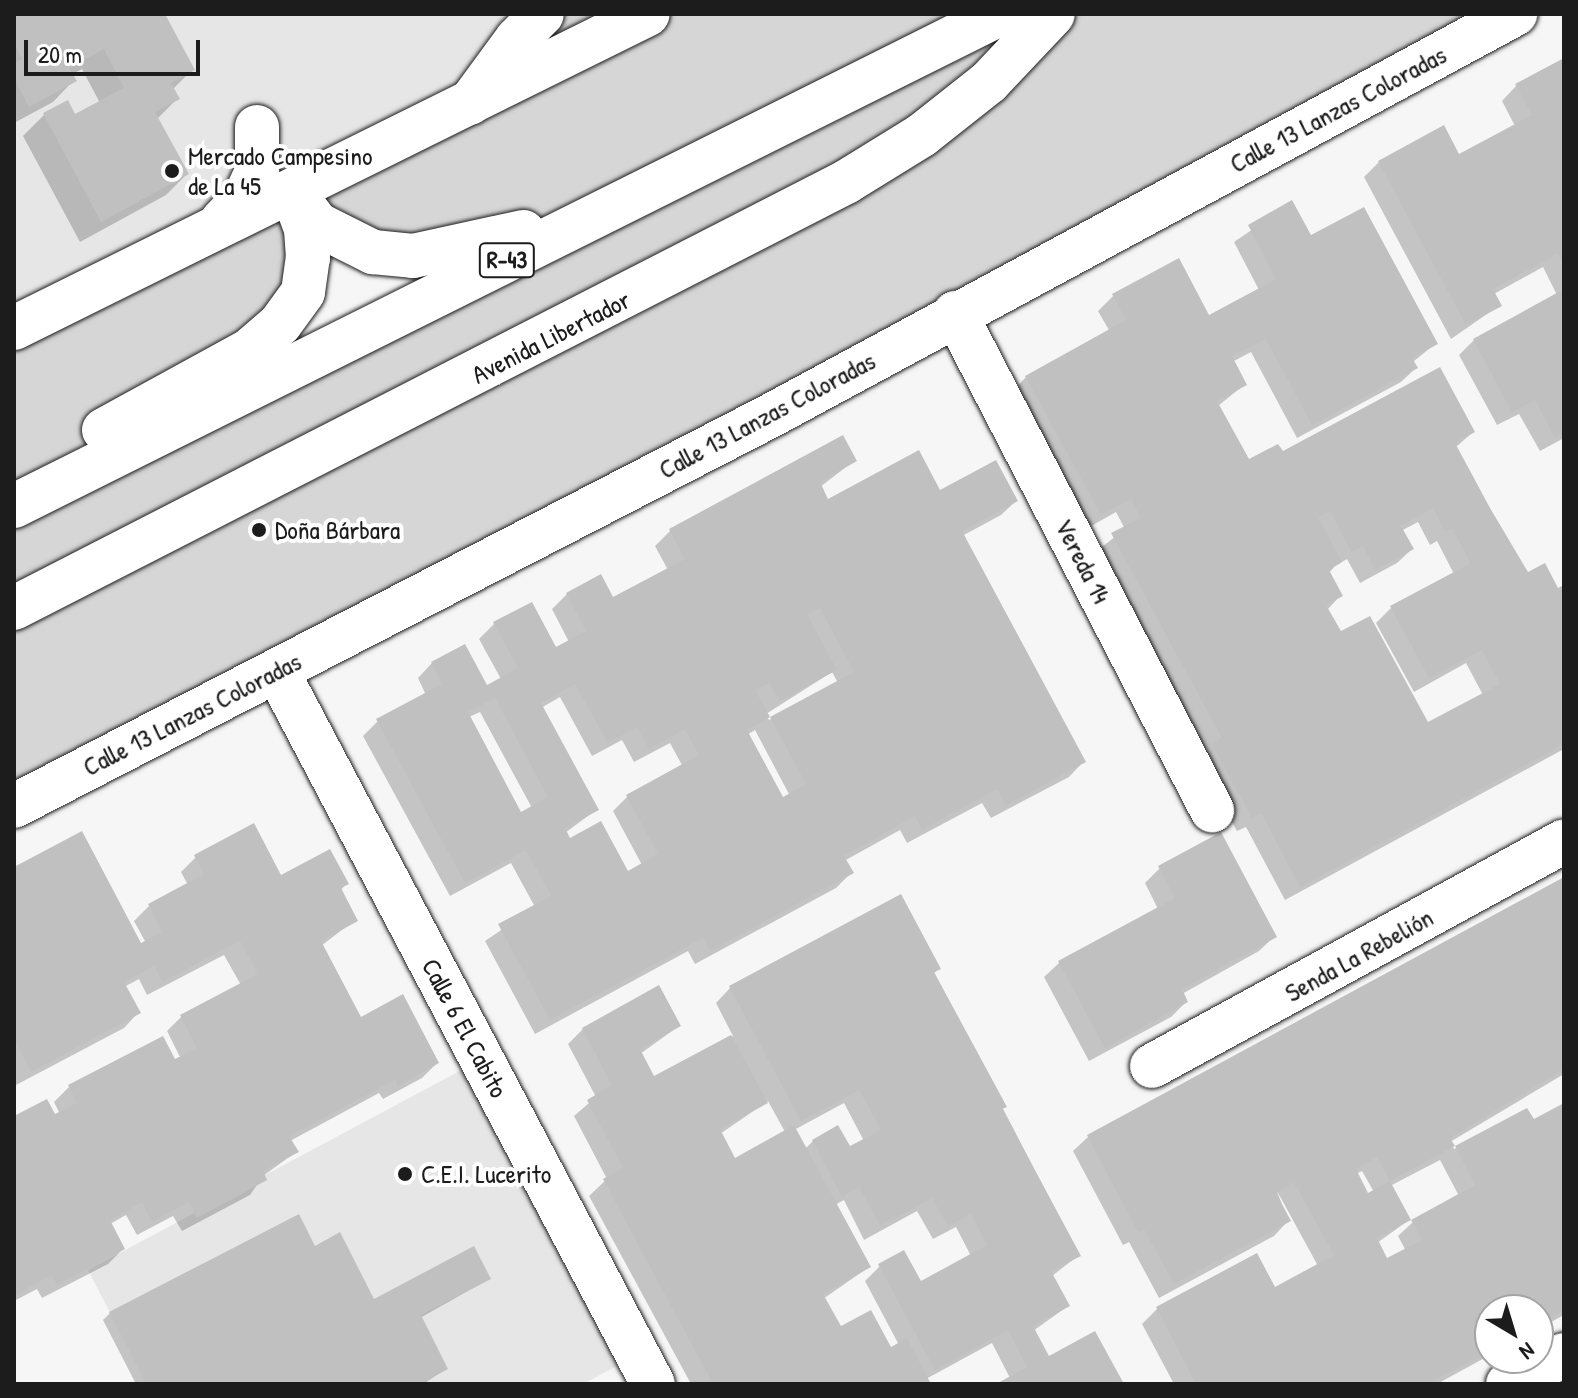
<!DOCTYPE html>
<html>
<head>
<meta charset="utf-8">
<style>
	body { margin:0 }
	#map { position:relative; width:1578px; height:1398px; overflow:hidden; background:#f6f6f6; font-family:"Patrick Hand",sans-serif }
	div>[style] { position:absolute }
	.built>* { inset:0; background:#e6e6e6 }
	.green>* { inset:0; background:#d6d6d6 }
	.shadow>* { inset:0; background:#0003 }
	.building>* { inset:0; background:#c0c0c0 }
	.roads { filter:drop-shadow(0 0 2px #1c1c1c) drop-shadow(0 0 2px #1c1c1c) }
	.street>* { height:44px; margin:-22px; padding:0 22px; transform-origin:22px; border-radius:22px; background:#fff }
	.primary>* { height:44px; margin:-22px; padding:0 22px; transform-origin:22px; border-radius:22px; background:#fff }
	.dots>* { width:22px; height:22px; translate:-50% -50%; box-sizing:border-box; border:4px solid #fff; border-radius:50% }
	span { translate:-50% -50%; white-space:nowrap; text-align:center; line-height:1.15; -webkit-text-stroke:8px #fff; paint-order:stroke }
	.shield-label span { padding:2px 6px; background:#fff; border:2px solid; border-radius:6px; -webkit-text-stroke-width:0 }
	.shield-label { font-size:24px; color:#1c1c1c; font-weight:700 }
	.street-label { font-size:26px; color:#1c1c1c }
	.poi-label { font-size:26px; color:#1c1c1c }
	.left { translate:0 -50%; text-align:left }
	.frame { position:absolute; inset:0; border:16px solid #1c1c1c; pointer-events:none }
	.north { position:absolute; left:1474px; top:1294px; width:80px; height:80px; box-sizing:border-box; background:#fff; border:2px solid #a4a4a4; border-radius:50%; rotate:142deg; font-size:22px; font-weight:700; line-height:32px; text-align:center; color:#1c1c1c }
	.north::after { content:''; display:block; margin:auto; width:28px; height:36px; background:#1c1c1c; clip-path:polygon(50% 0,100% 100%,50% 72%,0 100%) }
	.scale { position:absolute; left:24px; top:40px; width:176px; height:36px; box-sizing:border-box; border:4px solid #1c1c1c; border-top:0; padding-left:10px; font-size:24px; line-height:28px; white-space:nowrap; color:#1c1c1c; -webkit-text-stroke:6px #fff; paint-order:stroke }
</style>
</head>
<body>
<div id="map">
	<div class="built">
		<div style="clip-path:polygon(14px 14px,542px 14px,470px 103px,14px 328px)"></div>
		<div style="clip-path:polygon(482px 1059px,638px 1355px,583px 1384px,147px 1384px,88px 1270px)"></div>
	</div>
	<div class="green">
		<div style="clip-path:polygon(evenodd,542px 14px,1053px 14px,989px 82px,14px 608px,14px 328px,469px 103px,542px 14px,609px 209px,59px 464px,99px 433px,280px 324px,340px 240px,479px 245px,609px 209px)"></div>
		<div style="clip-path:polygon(1058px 14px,1509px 14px,14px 805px,14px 613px,848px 185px)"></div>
	</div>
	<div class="shadow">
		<div style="clip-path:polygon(14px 14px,163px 14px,193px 69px,172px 90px,177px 99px,157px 119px,187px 174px,166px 195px,80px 242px,23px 136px,44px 115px,74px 117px,100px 103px,82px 69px,71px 75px,74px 80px,53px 102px,14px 123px)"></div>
		<div style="clip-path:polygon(1564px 60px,1564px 438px,1540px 451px,1519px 414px,1497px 425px,1459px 355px,1474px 340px,1557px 295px,1543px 267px,1494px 294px,1500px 305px,1451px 339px,1364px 177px,1379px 162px,1458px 157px,1515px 126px,1502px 101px,1516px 86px)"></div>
		<div style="clip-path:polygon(evenodd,1291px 203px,1310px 238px,1435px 344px,1413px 362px,1416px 368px,1401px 382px,1297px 438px,1251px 352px,1232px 362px,1244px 385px,1218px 406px,1248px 462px,1473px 432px,1455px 448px,1528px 575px,1557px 591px,1564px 588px,1564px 749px,1285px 900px,1246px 827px,1237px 831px,1198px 760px,1207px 751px,1098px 550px,1125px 529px,1116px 512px,1086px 529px,1012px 392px,1026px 377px,1110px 332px,1098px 311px,1113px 296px,1178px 261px,1208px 318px,1259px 290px,1234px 242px,1291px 203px,1418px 522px,1430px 545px,1437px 541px,1454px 574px,1391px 608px,1376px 623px,1414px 692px,1466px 663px,1483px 695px,1427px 725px,1340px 634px,1327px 610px,1341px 595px,1329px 573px,1335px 566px,1347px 559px,1360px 583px,1397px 563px,1412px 549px,1401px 531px,1418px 522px)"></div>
		<div style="clip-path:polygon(evenodd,842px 438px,854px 461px,820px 487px,827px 501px,939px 493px,1016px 501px,1001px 515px,962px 536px,1083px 762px,1069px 777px,991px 818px,982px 803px,907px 843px,900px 830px,844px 861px,851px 873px,836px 888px,695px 964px,688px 951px,535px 1034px,485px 941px,535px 907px,511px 863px,450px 896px,363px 736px,378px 721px,426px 695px,418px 678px,432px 663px,486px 687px,501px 679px,479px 639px,494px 624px,531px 604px,555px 650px,569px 642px,552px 609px,567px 594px,613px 600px,668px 570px,655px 546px,670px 531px,842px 438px,832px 672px,838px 683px,769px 720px,766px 714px,832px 672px,842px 438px,560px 697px,592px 756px,622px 740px,634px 762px,670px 743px,683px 767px,627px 797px,613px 811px,642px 865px,627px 873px,569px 840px,565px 833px,596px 810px,541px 708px,560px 697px,842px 438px,480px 712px,532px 808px,520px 814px,469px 717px,480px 712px,842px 438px,755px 730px,790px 796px,782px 800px,747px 735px,755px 730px)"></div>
		<div style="clip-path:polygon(196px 857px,281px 878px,346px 884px,340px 891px,355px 920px,321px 946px,360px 1019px,437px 1063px,422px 1078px,383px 1099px,379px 1093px,290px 1141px,296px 1152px,263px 1176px,250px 1195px,182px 1231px,173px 1216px,137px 1235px,126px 1215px,110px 1224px,123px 1249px,108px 1264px,42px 1298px,37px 1289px,14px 1301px,14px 1118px,60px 1114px,54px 1102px,69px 1087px,162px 1038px,175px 1062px,181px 1059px,167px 1031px,181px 1017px,241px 985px,224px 955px,147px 995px,139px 979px,124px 987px,138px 1013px,124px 1028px,16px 1085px,14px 869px,140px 946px,146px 943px,134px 921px,149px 906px,188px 885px,181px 872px)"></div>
		<div style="clip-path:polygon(1160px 868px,1274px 937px,1259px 951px,1182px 994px,1186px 1002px,1171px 1017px,1089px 1061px,1044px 977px,1059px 963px,1158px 909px,1145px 883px)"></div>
		<div style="clip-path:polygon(evenodd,1564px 879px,1564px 1074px,1450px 1142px,1454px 1149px,1526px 1110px,1533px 1122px,1564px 1105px,1564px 1315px,1538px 1329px,1538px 1310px,1490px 1310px,1490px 1355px,1437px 1384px,1174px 1384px,1142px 1324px,1157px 1309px,1274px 1290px,1318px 1266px,1277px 1191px,1288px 1221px,1274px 1236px,1159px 1298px,1129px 1242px,1123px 1245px,1073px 1151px,1088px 1137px,1564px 879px,1440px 1160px,1459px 1196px,1413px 1222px,1398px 1236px,1406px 1251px,1387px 1261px,1377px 1243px,1409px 1220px,1390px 1186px,1440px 1160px,1564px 879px,1362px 1171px,1374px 1192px,1367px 1196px,1356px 1174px,1362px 1171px)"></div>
		<div style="clip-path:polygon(evenodd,939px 969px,933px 974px,1079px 1255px,1052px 1276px,1068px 1306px,1033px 1331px,1048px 1359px,1121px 1384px,1000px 1384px,1010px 1378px,992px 1343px,926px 1379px,929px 1384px,691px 1384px,589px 1196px,607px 1179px,574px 1116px,596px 1097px,568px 1044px,583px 1029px,679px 1026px,640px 1054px,653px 1079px,733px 1036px,716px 1003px,730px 988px,939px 969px,768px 1101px,785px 1132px,734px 1160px,720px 1134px,768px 1101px,939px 969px,844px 1103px,864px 1141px,850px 1149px,813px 1141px,805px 1149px,794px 1130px,844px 1103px,939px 969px,844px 1200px,864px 1240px,917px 1211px,933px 1239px,956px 1227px,971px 1256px,920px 1283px,880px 1266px,865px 1281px,899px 1345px,890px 1350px,840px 1329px,823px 1299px,869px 1267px,835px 1205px,844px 1200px)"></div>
		<div style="clip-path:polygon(314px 1249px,373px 1302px,489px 1279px,420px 1318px,446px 1369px,423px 1384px,136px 1384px,103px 1320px,110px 1313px)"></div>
	</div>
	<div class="building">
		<div style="clip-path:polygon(14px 14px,165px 14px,195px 70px,171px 83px,180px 99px,155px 112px,189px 174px,101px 222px,43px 113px,68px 100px,75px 114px,124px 88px,104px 49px,69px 68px,77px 81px,29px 107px,14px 78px,14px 63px,22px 59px,14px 44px)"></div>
		<div style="clip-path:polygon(1564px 58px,1564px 265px,1558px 254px,1493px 289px,1502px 306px,1466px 325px,1378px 161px,1444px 125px,1459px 154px,1532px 115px,1515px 84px)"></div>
		<div style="clip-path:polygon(evenodd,1292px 200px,1311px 235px,1364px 207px,1438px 344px,1412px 358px,1418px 368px,1312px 425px,1266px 339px,1232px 356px,1247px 385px,1217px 401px,1249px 459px,1278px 444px,1283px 451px,1440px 367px,1475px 432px,1455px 443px,1490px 508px,1528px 572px,1545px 563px,1558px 588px,1564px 585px,1564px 744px,1300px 887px,1261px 813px,1252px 818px,1211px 743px,1222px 738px,1111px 533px,1141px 518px,1131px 499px,1101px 515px,1025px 376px,1126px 320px,1112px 294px,1179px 258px,1209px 315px,1276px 279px,1248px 225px,1292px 200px,1433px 508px,1445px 532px,1452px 528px,1471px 563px,1390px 606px,1429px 678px,1482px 650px,1500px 684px,1428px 722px,1370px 616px,1341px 631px,1326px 605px,1343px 596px,1329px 570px,1342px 562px,1318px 517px,1330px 511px,1351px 552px,1363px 546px,1375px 570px,1414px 549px,1401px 526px,1433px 508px)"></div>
		<div style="clip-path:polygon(1564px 289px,1564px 433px,1555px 438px,1535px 400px,1512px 412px,1473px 339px)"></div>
		<div style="clip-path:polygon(evenodd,843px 435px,857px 461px,820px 482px,828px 499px,919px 450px,940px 490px,996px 460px,1018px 501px,962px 531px,1086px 762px,1006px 805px,997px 789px,922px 830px,915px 816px,844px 856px,854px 873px,710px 951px,703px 938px,550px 1020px,498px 924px,551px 896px,526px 850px,465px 883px,376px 719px,442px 684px,431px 662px,465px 644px,487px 685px,518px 668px,493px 622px,532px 602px,556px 647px,586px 631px,566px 593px,601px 574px,613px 597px,685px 559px,669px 529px,843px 435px,820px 608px,854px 672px,770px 717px,755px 690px,769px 683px,780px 701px,837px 670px,807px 614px,820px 608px,843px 435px,575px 684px,608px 743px,637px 727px,649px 749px,685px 729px,699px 755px,626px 795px,658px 854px,628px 871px,601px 821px,570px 838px,565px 828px,599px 810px,541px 703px,575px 684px,843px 435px,495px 698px,548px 797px,521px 812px,468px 712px,495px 698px,843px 435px,770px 717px,806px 784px,783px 797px,747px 730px,770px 717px)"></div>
		<div style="clip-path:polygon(254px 823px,281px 875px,330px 849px,349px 884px,341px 888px,358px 921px,321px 941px,361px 1017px,403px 994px,439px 1063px,398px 1086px,395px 1080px,289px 1136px,299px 1152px,263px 1171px,267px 1180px,197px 1218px,189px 1202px,152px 1222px,142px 1202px,110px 1220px,125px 1249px,57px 1285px,52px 1275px,14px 1296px,14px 1116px,47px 1099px,55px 1114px,77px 1103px,68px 1085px,163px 1036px,175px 1059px,197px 1048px,180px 1015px,258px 974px,240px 941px,162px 982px,154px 966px,124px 982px,141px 1013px,31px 1072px,14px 1039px,14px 867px,82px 831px,141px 943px,162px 932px,148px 904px,204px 874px,194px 855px)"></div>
		<div style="clip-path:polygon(1221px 832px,1277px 937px,1182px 989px,1188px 1002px,1105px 1048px,1058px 961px,1175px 898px,1158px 866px)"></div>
		<div style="clip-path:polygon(evenodd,1564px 877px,1564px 1069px,1450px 1138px,1455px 1146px,1527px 1108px,1534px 1119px,1564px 1103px,1564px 1310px,1538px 1324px,1538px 1310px,1490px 1310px,1490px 1351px,1427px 1384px,1196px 1384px,1156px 1307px,1257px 1253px,1275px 1287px,1334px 1255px,1294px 1182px,1276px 1193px,1291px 1221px,1174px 1284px,1144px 1229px,1138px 1232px,1087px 1135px,1564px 877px,1455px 1146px,1475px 1185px,1411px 1220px,1390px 1181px,1455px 1146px,1564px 877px,1377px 1157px,1390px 1181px,1368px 1193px,1356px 1169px,1377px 1157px,1564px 877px,1411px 1220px,1422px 1240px,1387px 1258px,1377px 1238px,1411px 1220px)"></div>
		<div style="clip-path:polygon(901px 894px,941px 969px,934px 972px,1007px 1107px,1002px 1109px,1081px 1256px,1051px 1271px,1070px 1306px,1033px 1326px,1049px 1356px,1095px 1331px,1124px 1384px,996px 1384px,1027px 1367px,1008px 1330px,935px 1370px,878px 1264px,904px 1250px,921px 1281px,987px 1245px,971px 1214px,948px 1226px,932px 1198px,880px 1226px,859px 1187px,842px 1197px,812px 1140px,838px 1125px,850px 1146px,881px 1130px,859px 1090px,801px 1121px,729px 986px)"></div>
		<div style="clip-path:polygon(659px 985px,681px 1026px,640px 1049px,654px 1076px,731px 1035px,768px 1103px,720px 1129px,735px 1158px,794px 1125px,871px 1267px,823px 1294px,841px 1326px,871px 1310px,891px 1347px,907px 1338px,931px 1384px,713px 1384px,603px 1179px,623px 1168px,587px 1100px,612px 1085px,582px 1028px)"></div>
		<div style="clip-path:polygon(299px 1214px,315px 1246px,340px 1232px,374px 1299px,474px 1246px,491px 1279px,421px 1315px,448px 1369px,420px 1384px,147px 1384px,109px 1312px)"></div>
	</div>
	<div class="roads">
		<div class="street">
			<div style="left:470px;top:103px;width:79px;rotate:-53.7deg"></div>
			<div style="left:517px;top:39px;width:35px;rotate:-45deg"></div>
			<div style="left:955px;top:313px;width:560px;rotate:62.66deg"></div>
			<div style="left:14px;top:608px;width:935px;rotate:-27.11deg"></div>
			<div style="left:846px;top:182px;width:89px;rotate:-31.7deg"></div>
			<div style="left:922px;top:135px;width:85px;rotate:-38.3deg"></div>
			<div style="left:989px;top:82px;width:93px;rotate:-46.7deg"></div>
			<div style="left:277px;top:671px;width:806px;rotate:62.2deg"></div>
			<div style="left:14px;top:806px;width:851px;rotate:-27.29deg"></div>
			<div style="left:770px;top:416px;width:847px;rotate:-28.35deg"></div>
			<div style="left:1152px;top:1066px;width:469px;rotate:-28.6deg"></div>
			<div style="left:1508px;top:1384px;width:63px;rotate:-27.4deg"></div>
		</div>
		<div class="primary">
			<div style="left:296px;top:196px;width:35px;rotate:53deg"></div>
			<div style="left:317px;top:224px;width:63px;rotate:26.6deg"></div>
			<div style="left:373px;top:252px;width:40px;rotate:5.7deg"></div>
			<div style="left:413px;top:256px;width:113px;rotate:-12.3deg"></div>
			<div style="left:222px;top:221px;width:33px;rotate:-46deg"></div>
			<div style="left:245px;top:197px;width:29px;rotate:-65deg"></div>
			<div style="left:257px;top:171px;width:44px;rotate:-90deg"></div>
			<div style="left:14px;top:328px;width:707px;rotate:-26.35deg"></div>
			<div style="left:104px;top:430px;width:166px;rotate:-28.7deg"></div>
			<div style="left:250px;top:350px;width:40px;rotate:-41deg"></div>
			<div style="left:280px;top:324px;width:39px;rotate:-54deg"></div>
			<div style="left:303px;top:292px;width:34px;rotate:-82deg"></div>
			<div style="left:308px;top:258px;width:29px;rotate:-94deg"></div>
			<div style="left:306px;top:229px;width:40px;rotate:-110.2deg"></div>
			<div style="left:14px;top:506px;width:1102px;rotate:-26.52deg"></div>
		</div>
	</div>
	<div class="dots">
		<div style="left:172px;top:171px;background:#1c1c1c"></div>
		<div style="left:259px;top:530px;background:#1c1c1c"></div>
		<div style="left:405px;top:1174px;background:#1c1c1c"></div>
	</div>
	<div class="shield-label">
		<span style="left:507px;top:260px">R-43</span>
	</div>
	<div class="street-label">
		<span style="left:1338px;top:109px;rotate:-28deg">Calle 13 Lanzas Coloradas</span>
		<span style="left:551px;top:337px;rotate:-27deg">Avenida Libertador</span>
		<span style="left:767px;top:415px;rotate:-28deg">Calle 13 Lanzas Coloradas</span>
		<span style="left:1083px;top:561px;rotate:63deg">Vereda 14</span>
		<span style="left:192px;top:714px;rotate:-27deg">Calle 13 Lanzas Coloradas</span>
		<span style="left:1359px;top:955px;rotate:-29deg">Senda La Rebelión</span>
		<span style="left:465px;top:1028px;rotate:62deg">Calle 6 El Cabito</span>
	</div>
	<div class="poi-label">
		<span class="left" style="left:188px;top:171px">Mercado Campesino<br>de La 45</span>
		<span class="left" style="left:275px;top:530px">Doña Bárbara</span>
		<span class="left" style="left:421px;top:1174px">C.E.I. Lucerito</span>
	</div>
	<div class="frame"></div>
	<div class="north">N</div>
	<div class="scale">20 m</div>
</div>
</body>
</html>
